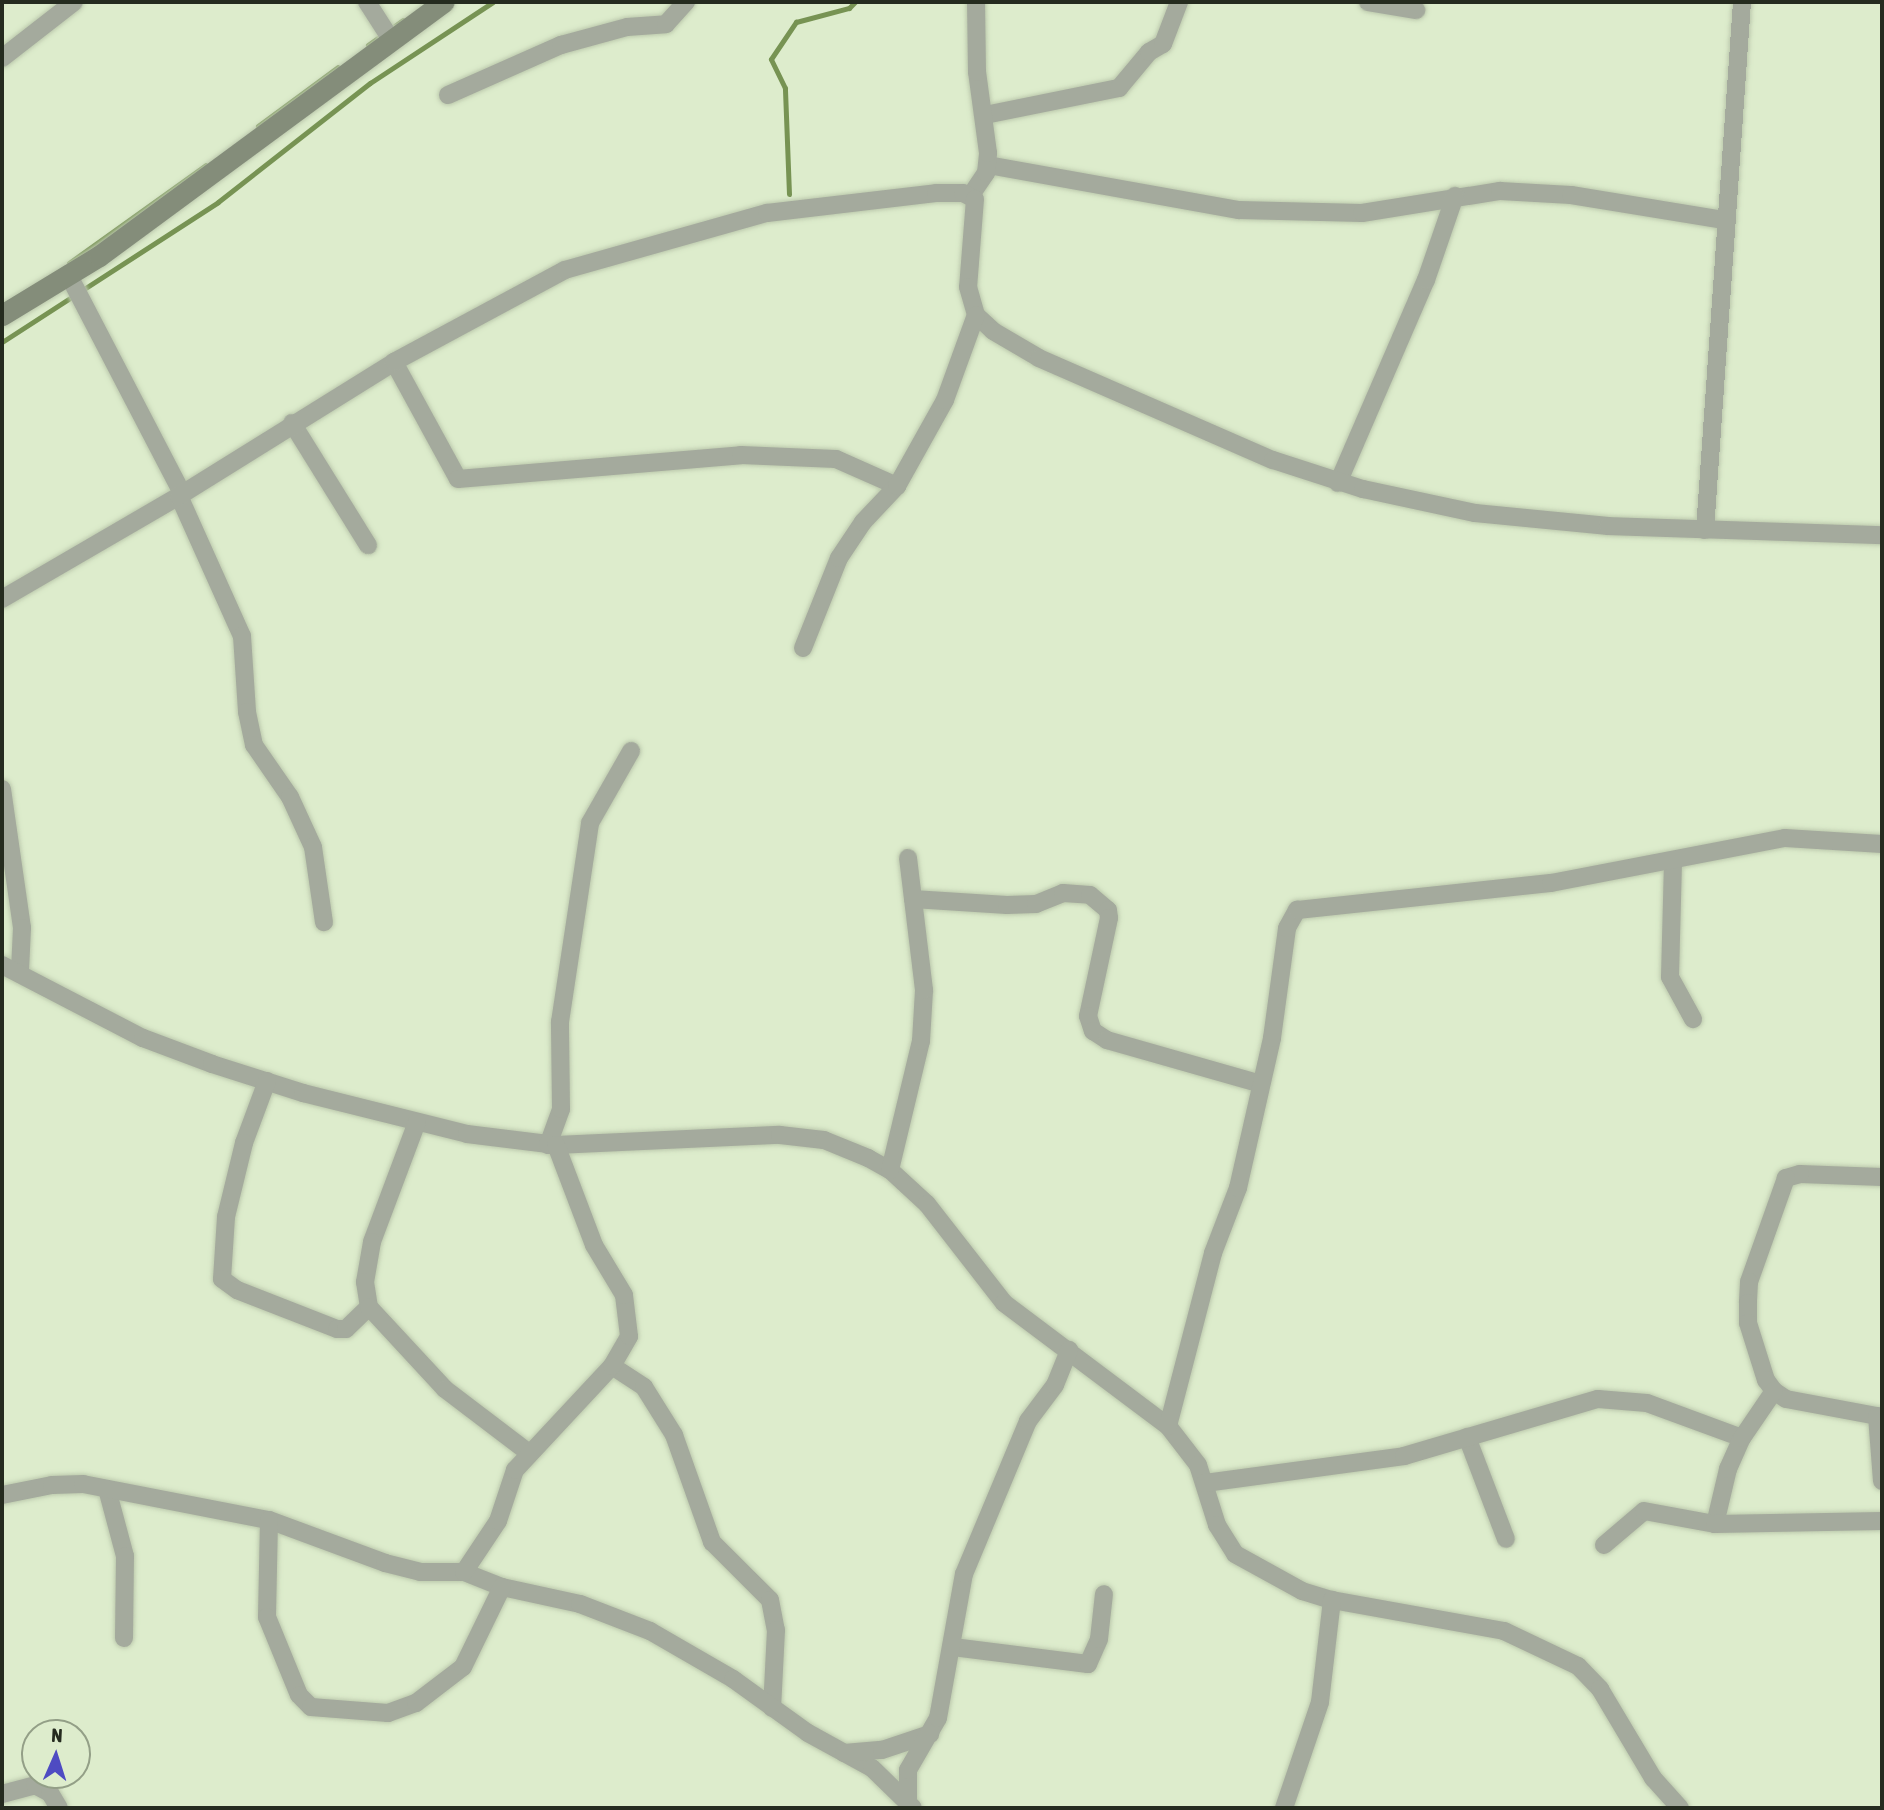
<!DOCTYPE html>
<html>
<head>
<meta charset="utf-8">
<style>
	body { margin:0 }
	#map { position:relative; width:1884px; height:1810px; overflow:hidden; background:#ddeccc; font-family:"Asap Condensed",sans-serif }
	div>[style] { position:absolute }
	.stream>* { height:5px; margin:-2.5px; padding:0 2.5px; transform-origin:2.5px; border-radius:2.5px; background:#779353 }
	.roads { filter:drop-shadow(0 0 2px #bcc9ad) drop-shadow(0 0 2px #bcc9ad) }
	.street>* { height:18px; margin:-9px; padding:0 9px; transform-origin:9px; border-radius:9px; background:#a4aa9d }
	.secondary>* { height:21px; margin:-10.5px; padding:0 10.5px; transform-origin:10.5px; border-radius:10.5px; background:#848d7a }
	span { translate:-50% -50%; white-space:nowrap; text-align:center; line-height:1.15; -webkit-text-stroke:6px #ddeccc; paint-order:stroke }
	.frame { position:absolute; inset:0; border:4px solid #252b1f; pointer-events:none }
	.north { position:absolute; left:21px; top:1719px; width:70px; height:70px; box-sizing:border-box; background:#ddeccc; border:2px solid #939f87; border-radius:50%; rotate:3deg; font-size:19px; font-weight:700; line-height:28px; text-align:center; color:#252b1f }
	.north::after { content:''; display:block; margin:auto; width:24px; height:32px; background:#4e4bc2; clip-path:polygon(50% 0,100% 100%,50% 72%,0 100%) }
</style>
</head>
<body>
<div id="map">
	<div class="stream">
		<div style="left:368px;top:45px;width:43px;rotate:-35.5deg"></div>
		<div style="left:258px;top:126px;width:99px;rotate:-36.4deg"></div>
		<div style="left:789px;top:194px;width:106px;rotate:-92.2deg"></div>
		<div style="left:785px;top:88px;width:32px;rotate:-116deg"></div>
		<div style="left:771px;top:59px;width:45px;rotate:-56deg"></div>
		<div style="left:796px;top:22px;width:55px;rotate:-14.8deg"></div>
		<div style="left:849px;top:8px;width:8px;rotate:-45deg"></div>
		<div style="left:69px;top:263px;width:168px;rotate:-35.6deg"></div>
		<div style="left:2px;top:342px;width:257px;rotate:-32.9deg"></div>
		<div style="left:218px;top:202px;width:193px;rotate:-38.1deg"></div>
		<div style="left:370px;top:83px;width:147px;rotate:-33.4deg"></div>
	</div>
	<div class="roads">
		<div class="street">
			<div style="left:367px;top:2px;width:46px;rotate:57.3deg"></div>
			<div style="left:1368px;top:2px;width:49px;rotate:9.5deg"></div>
			<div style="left:2px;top:58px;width:91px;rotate:-37.9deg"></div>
			<div style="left:448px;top:95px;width:124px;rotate:-23.9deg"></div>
			<div style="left:561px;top:45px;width:68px;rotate:-15.3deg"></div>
			<div style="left:627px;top:27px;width:39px;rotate:-4deg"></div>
			<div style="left:666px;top:24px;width:30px;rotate:-48deg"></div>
			<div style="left:985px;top:115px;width:137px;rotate:-11.4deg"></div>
			<div style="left:1119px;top:88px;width:47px;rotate:-50.2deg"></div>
			<div style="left:1149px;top:52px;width:16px;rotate:-30deg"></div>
			<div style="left:1163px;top:44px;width:45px;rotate:-69.1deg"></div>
			<div style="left:988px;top:165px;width:255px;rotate:10.2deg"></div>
			<div style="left:1239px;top:210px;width:123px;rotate:1.4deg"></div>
			<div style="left:1362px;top:213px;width:140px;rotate:-9.1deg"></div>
			<div style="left:1500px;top:191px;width:71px;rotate:3.2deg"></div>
			<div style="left:1571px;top:195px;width:154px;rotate:9.3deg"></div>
			<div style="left:971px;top:195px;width:27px;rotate:-56deg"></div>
			<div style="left:986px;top:173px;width:20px;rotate:-84deg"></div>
			<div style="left:988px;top:153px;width:82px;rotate:-97.7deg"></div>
			<div style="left:977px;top:72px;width:70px;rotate:-90.8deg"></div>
			<div style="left:68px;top:274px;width:245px;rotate:62.5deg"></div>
			<div style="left:394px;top:362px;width:133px;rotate:61.3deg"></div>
			<div style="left:458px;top:479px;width:284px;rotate:-4.8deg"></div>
			<div style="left:741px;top:455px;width:95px;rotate:2.4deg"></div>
			<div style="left:836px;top:459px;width:67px;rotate:23.9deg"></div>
			<div style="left:292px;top:423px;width:144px;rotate:58.1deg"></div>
			<div style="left:1338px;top:483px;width:221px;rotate:-66.6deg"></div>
			<div style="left:1426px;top:280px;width:89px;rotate:-71deg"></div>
			<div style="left:179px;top:496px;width:154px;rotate:65.8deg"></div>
			<div style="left:242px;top:636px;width:76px;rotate:86.2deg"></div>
			<div style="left:247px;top:712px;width:34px;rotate:78deg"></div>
			<div style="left:254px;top:745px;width:63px;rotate:55.3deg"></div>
			<div style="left:290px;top:797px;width:55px;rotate:65.3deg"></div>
			<div style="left:313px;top:847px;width:76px;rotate:81.7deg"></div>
			<div style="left:1705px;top:530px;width:529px;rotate:-85.99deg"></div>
			<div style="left:2px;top:599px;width:205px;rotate:-30.2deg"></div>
			<div style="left:179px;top:496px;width:253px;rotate:-31.9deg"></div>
			<div style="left:394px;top:362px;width:194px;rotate:-28.3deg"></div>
			<div style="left:565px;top:270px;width:210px;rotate:-15.8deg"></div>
			<div style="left:767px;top:213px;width:170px;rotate:-6.7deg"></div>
			<div style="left:936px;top:193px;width:27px"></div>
			<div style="left:963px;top:193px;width:13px;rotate:27deg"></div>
			<div style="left:975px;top:199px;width:88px;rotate:94.5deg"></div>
			<div style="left:968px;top:287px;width:29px;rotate:74deg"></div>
			<div style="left:976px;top:315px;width:23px;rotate:43deg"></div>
			<div style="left:993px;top:331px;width:53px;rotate:30.4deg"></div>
			<div style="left:1039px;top:358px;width:255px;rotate:23.6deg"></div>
			<div style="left:1273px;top:460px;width:95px;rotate:17.9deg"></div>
			<div style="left:1363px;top:489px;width:115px;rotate:12.1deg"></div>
			<div style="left:1475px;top:513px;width:134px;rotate:5.6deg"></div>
			<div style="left:1608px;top:526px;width:274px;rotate:1.9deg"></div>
			<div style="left:803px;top:648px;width:97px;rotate:-68.2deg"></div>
			<div style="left:839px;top:558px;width:43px;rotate:-56.3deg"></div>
			<div style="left:863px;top:522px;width:50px;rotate:-46.6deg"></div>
			<div style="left:897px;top:486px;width:98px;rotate:-60.8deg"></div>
			<div style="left:945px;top:400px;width:90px;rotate:-70deg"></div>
			<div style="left:2px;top:789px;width:140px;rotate:81.8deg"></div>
			<div style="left:22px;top:928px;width:43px;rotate:92.7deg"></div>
			<div style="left:1673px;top:862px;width:115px;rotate:91.5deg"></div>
			<div style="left:1670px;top:977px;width:48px;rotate:61.3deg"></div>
			<div style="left:913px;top:899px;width:94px;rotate:3.7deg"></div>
			<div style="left:1007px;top:905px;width:29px;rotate:-2deg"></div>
			<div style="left:1036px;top:904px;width:29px;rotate:-22deg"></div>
			<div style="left:1063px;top:893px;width:27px;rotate:4deg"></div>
			<div style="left:1090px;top:895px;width:23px;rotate:40deg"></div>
			<div style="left:1108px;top:910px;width:8px;rotate:83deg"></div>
			<div style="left:1109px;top:918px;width:100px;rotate:102.1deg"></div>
			<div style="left:1088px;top:1016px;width:16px;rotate:72deg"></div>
			<div style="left:1093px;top:1031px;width:17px;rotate:33deg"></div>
			<div style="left:1107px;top:1040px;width:160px;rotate:15.9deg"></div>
			<div style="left:2px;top:965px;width:159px;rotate:27.4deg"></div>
			<div style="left:143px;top:1038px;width:74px;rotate:20.6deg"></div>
			<div style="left:212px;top:1064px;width:96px;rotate:17.7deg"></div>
			<div style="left:303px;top:1093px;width:169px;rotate:14deg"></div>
			<div style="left:467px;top:1134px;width:90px;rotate:7deg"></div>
			<div style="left:556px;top:1145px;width:224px;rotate:-2.6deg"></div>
			<div style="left:780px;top:1135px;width:44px;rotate:6.5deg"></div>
			<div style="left:824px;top:1140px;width:48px;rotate:22.2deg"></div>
			<div style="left:868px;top:1158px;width:25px;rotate:29deg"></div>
			<div style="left:890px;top:1170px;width:50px;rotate:42.6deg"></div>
			<div style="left:927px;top:1204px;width:125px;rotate:52.1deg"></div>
			<div style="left:1004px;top:1303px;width:205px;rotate:36.9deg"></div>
			<div style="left:1168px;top:1426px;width:49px;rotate:52.4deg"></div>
			<div style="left:1198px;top:1465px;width:63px;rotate:72.4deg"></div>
			<div style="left:1217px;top:1525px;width:34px;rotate:58deg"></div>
			<div style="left:1235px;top:1554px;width:77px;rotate:28.9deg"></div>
			<div style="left:1302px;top:1591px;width:31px;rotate:17deg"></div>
			<div style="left:1332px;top:1600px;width:175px;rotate:10.2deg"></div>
			<div style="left:1504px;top:1631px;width:82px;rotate:25.3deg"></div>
			<div style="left:1578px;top:1666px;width:32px;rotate:46deg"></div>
			<div style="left:1600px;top:1689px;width:104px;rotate:59.2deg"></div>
			<div style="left:1653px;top:1778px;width:40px;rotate:48deg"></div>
			<div style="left:267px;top:1081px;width:66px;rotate:110.4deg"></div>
			<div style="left:244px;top:1143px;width:76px;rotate:103.7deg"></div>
			<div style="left:226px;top:1217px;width:62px;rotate:93.7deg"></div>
			<div style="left:222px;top:1279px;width:19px;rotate:36deg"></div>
			<div style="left:237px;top:1290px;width:107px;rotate:21.3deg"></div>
			<div style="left:337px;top:1329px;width:9px"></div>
			<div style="left:346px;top:1329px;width:32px;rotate:-44deg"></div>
			<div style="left:417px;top:1122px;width:128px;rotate:110.6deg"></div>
			<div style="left:372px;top:1242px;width:41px;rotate:99.9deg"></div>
			<div style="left:365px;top:1282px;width:25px;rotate:81deg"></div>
			<div style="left:369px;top:1307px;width:112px;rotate:47.2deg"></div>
			<div style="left:445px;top:1389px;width:106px;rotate:37.3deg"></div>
			<div style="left:548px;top:1145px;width:38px;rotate:-70deg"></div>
			<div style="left:561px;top:1109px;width:87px;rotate:-90.7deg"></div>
			<div style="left:560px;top:1022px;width:201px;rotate:-81.4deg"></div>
			<div style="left:590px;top:823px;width:83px;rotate:-60.3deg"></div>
			<div style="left:890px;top:1170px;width:133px;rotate:-76.5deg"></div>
			<div style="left:921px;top:1041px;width:51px;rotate:-86.6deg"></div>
			<div style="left:924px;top:990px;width:133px;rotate:-96.9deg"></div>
			<div style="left:1882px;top:1177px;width:82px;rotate:-177.9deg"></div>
			<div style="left:1800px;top:1174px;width:15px;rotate:164deg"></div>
			<div style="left:1786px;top:1178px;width:110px;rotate:109.6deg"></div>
			<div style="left:1749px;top:1282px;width:21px;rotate:93deg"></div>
			<div style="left:1748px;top:1303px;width:20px;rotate:90deg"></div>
			<div style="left:1748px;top:1323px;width:60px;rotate:72.5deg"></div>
			<div style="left:1766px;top:1380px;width:14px;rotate:54deg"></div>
			<div style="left:1774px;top:1391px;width:14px;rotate:34deg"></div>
			<div style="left:1786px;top:1399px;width:98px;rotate:10.6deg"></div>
			<div style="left:612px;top:1366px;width:38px;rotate:33deg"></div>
			<div style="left:644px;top:1387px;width:57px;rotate:58deg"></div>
			<div style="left:674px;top:1435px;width:114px;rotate:70.4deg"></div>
			<div style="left:712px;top:1542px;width:82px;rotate:45deg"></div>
			<div style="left:770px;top:1600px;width:31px;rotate:79deg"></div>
			<div style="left:776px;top:1630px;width:78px;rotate:92.9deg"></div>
			<div style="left:1877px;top:1416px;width:65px;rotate:85.6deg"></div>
			<div style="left:1168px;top:1426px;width:179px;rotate:-75.4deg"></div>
			<div style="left:1213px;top:1253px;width:70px;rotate:-69deg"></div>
			<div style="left:1238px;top:1188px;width:154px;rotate:-77.2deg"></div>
			<div style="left:1272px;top:1038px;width:111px;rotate:-82.2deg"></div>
			<div style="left:1287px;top:928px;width:21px;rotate:-61deg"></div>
			<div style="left:1297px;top:910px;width:255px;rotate:-6.1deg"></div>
			<div style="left:1551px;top:883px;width:238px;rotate:-10.9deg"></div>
			<div style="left:1785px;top:838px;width:97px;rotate:3.5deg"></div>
			<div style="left:1467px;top:1437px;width:109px;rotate:69.1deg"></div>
			<div style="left:1205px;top:1483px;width:201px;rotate:-7.7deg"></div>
			<div style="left:1404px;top:1456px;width:202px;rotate:-16.4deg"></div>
			<div style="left:1598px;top:1399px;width:49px;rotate:4.7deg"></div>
			<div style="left:1647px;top:1403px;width:101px;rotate:20.2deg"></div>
			<div style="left:107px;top:1489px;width:69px;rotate:75deg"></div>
			<div style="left:125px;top:1556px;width:82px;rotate:90.7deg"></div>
			<div style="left:2px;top:1495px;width:51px;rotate:-11.3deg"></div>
			<div style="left:52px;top:1485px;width:31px;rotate:-2deg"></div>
			<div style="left:83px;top:1484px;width:189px;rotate:11deg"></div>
			<div style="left:269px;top:1520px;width:124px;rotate:20.3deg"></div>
			<div style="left:385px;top:1563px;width:36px;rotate:14deg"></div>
			<div style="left:420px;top:1572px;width:44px"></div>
			<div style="left:464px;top:1572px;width:41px;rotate:21.5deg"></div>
			<div style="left:502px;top:1587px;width:80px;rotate:12.3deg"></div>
			<div style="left:580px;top:1604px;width:75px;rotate:21.1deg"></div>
			<div style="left:650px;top:1631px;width:96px;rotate:30deg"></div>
			<div style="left:733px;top:1679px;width:92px;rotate:35.8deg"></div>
			<div style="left:808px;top:1733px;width:73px;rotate:28.7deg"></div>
			<div style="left:872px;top:1768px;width:57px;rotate:44.3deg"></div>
			<div style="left:269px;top:1520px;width:97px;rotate:91.2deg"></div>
			<div style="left:267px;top:1617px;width:84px;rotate:67.7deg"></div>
			<div style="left:299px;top:1695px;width:17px;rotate:45deg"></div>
			<div style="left:311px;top:1707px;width:77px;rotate:4.5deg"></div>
			<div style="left:388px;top:1713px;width:30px;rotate:-20deg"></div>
			<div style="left:416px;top:1703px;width:59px;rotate:-37.5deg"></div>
			<div style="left:463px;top:1667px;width:89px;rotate:-64deg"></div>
			<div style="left:1715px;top:1524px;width:57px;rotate:-76.7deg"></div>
			<div style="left:1728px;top:1469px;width:34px;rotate:-66deg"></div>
			<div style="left:1742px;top:1438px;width:57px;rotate:-55.8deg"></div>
			<div style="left:1604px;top:1545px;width:52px;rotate:-40.4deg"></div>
			<div style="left:1644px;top:1511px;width:72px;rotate:10.4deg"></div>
			<div style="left:1715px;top:1524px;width:167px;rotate:-1deg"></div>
			<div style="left:464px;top:1572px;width:61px;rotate:-56.3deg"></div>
			<div style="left:498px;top:1521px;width:54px;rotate:-71.6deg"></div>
			<div style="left:515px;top:1470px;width:142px;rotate:-47deg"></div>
			<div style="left:612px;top:1366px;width:34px;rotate:-60deg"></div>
			<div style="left:629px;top:1336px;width:41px;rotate:-97deg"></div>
			<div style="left:624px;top:1295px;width:58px;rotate:-121deg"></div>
			<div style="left:594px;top:1245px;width:107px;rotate:-110.8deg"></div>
			<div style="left:953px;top:1647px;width:136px;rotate:7.2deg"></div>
			<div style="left:1088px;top:1664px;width:27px;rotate:-66deg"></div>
			<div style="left:1099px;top:1639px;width:45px;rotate:-83.7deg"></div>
			<div style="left:844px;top:1753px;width:38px;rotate:-5deg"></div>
			<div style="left:882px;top:1750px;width:51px;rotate:-18.4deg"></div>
			<div style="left:2px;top:1794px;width:34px;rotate:-15deg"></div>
			<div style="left:35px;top:1785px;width:17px;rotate:28deg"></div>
			<div style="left:50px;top:1793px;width:17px;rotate:59deg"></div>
			<div style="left:908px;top:1800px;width:30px;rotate:-90deg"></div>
			<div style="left:908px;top:1770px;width:60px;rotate:-60deg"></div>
			<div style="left:938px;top:1718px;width:146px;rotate:-79.8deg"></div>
			<div style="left:964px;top:1574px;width:166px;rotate:-67.3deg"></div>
			<div style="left:1028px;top:1421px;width:45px;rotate:-53.1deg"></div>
			<div style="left:1055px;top:1385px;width:38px;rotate:-68deg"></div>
			<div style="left:1284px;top:1808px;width:112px;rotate:-71.2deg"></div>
			<div style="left:1320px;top:1702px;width:103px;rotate:-83.3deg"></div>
		</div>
		<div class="secondary">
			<div style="left:2px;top:315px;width:114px;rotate:-31.3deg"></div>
			<div style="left:99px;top:256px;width:428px;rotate:-36.4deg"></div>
		</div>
	</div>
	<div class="frame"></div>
	<div class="north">N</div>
</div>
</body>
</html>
